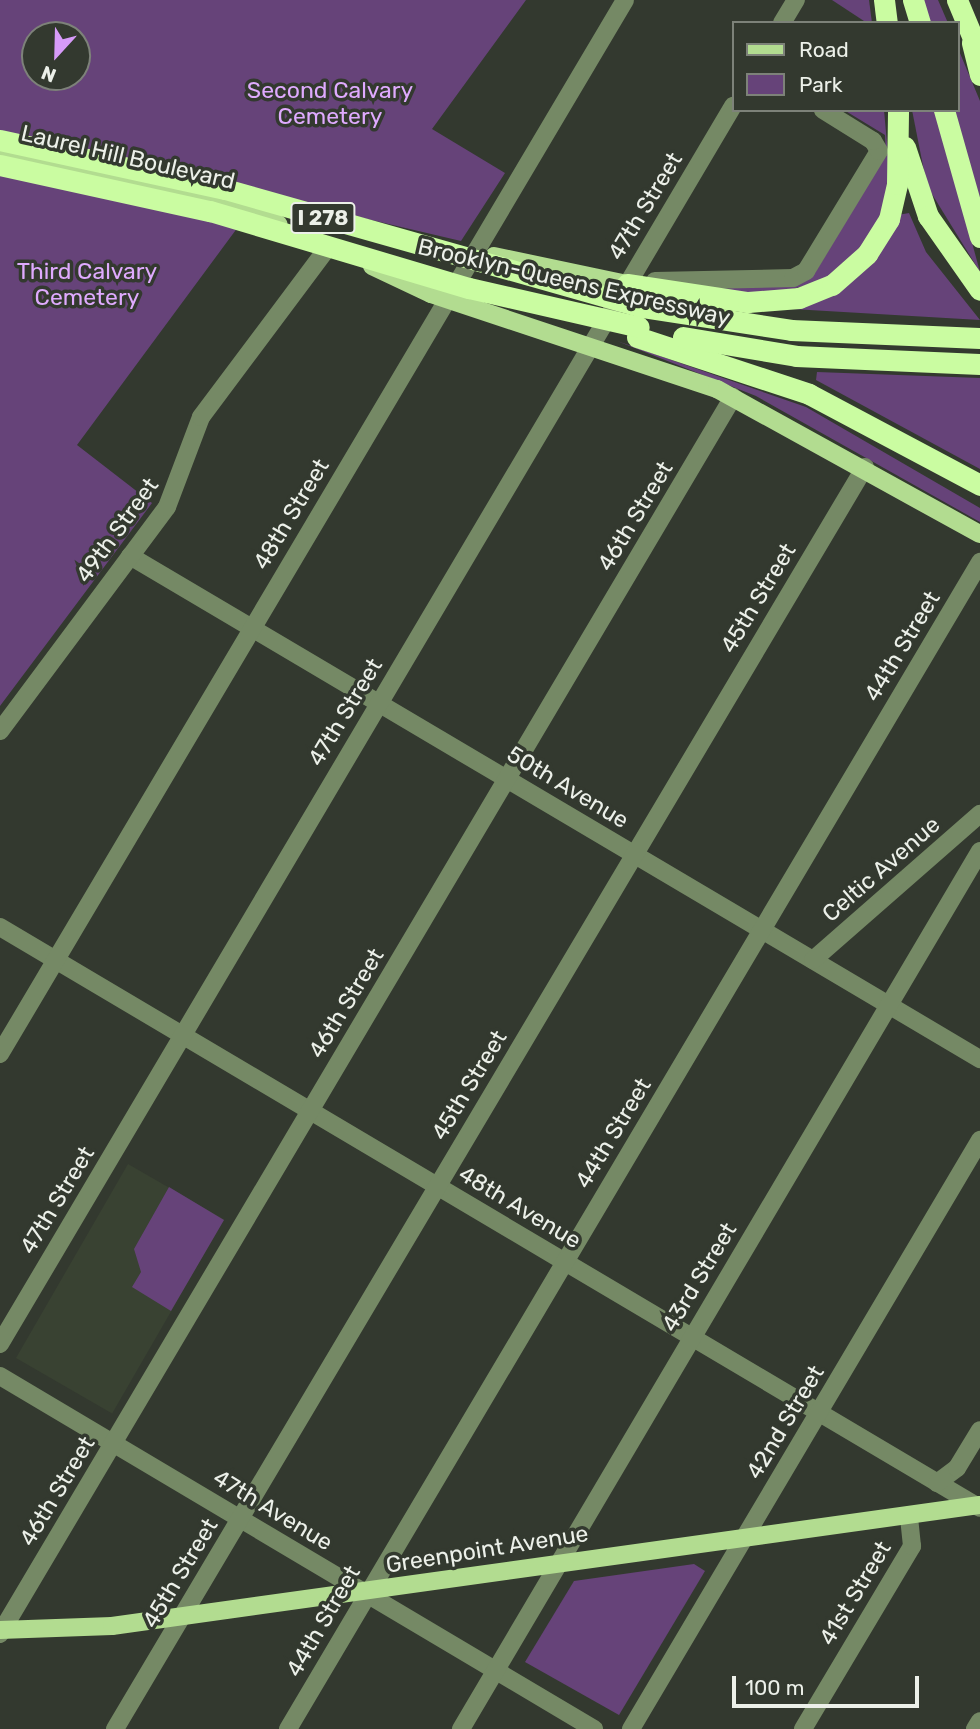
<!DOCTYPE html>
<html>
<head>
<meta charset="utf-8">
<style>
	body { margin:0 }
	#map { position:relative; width:980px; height:1729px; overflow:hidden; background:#33392f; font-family:Rubik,sans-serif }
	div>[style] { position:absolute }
	.built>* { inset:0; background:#394232; transform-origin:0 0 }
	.green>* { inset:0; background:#664379 }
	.minor>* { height:18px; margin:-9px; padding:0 9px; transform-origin:9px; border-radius:9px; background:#758965 }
	.major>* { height:18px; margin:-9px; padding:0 9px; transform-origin:9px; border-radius:9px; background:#b2dc90 }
	.highway>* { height:21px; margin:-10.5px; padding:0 10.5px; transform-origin:10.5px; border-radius:10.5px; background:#cafca1 }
	.highway-bridge>* { height:21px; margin:-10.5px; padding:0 10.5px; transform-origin:10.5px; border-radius:10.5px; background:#cafca1 }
	span { translate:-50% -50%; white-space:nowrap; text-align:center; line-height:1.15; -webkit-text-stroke:7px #33392f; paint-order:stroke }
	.shield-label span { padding:2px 5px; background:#33392f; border:2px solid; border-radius:5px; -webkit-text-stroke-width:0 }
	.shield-label { font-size:21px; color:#ecf0e9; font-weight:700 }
	.park-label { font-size:23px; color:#dfaafe }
	.street-label { font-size:23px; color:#ecf0e9 }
	.legend { position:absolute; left:732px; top:21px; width:228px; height:91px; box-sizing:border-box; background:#33392f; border:2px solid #7d8279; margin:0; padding:9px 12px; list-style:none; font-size:21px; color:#ecf0e9 }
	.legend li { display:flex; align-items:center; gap:14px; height:35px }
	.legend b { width:35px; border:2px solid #7d8279 }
	.north { position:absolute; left:21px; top:21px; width:70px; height:70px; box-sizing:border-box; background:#33392f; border:2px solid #7d8279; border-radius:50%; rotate:202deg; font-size:19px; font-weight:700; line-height:28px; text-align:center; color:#ecf0e9 }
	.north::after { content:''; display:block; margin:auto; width:24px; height:32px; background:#d79bf9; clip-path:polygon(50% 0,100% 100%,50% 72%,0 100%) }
	.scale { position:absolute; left:732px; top:1676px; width:187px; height:32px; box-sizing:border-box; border:4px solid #ecf0e9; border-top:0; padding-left:9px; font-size:21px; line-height:24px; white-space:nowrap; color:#ecf0e9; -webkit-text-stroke:5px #33392f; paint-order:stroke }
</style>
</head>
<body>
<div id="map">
	<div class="built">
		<div style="left:128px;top:1164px;width:111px;height:224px;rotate:30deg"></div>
	</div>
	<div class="green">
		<div style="clip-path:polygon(evenodd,0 0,526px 0,432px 129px,505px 173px,461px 241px,0 133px,0 0,35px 35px,77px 35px,77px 77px,35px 77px,35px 35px)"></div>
		<div style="clip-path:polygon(832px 0,869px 0,872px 23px,867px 23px)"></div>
		<div style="clip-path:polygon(919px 0,938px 0,948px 23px,925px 23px)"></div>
		<div style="clip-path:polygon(957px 46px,980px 101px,980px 214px,950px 110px,957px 110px)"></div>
		<div style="clip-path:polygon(844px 110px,884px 110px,891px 188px,870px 239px,825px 280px,775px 294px,700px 290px,799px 284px,813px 276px,886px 155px,885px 135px)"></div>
		<div style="clip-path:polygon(912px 110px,936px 110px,980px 272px,927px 186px)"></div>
		<div style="clip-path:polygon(0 175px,238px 227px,77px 445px,152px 503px,0 706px)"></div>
		<div style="clip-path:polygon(909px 213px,926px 252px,980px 320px,775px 308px,837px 289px,898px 215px)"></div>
		<div style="clip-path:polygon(617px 341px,806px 407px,980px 508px,980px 522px,756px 396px)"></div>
		<div style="clip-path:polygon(817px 372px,980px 378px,980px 469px,816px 380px)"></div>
		<div style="clip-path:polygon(169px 1187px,224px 1220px,171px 1311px,132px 1287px,141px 1272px,134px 1249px)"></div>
		<div style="clip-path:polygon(694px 1564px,705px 1571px,619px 1715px,525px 1662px,574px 1581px)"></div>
	</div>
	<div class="minor">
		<div style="left:782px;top:23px;width:27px;rotate:-59deg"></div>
		<div style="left:655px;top:281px;width:138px;rotate:-1.2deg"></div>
		<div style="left:793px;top:278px;width:15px;rotate:-28deg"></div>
		<div style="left:806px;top:271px;width:140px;rotate:-58.7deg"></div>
		<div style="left:879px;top:151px;width:12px;rotate:-121deg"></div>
		<div style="left:873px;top:141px;width:59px;rotate:-148.2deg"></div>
		<div style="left:130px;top:556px;width:988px;rotate:30.62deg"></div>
		<div style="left:0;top:731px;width:279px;rotate:-53.3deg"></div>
		<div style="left:167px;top:507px;width:96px;rotate:-69.3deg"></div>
		<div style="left:201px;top:417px;width:214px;rotate:-53.2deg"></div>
		<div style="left:0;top:927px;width:1139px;rotate:30.66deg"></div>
		<div style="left:813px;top:960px;width:222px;rotate:-41.2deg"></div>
		<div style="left:0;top:1054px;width:1225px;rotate:-59.33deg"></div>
		<div style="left:0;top:1344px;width:1439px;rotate:-59.37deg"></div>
		<div style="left:0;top:1376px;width:691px;rotate:30.72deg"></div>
		<div style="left:937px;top:1483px;width:25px;rotate:-37deg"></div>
		<div style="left:957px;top:1468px;width:44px;rotate:-58.8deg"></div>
		<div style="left:0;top:1634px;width:1438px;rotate:-59.35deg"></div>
		<div style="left:115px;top:1729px;width:1468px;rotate:-59.28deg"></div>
		<div style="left:288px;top:1729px;width:1357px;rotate:-59.33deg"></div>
		<div style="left:461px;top:1729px;width:1020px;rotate:-59.41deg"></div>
		<div style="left:631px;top:1729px;width:685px;rotate:-59.35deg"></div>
		<div style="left:803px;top:1729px;width:213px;rotate:-59.2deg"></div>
		<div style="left:912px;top:1546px;width:31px;rotate:-96deg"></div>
		<div style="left:975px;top:1729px;width:9px;rotate:-58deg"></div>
	</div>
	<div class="major">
		<div style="left:0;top:154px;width:259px;rotate:12.5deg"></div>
		<div style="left:244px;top:208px;width:38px;rotate:25deg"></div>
		<div style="left:494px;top:256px;width:136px;rotate:11.9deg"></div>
		<div style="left:372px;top:266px;width:65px;rotate:25.4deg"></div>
		<div style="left:431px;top:294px;width:301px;rotate:18.4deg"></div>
		<div style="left:717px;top:389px;width:300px;rotate:28.9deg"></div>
		<div style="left:0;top:1630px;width:112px;rotate:-2deg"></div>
		<div style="left:112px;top:1626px;width:876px;rotate:-7.94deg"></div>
	</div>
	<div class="highway">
		<div style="left:884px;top:0;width:23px;rotate:83deg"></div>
		<div style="left:913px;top:0;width:24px;rotate:73deg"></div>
		<div style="left:957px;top:0;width:60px;rotate:67.3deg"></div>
		<div style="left:972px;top:43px;width:33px;rotate:76deg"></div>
		<div style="left:944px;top:110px;width:132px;rotate:74.2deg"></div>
		<div style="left:905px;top:147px;width:73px;rotate:71.6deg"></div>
		<div style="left:928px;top:216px;width:90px;rotate:54.9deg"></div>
		<div style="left:627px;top:284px;width:122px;rotate:8.5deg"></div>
		<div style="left:748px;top:302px;width:51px;rotate:-4.5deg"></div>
		<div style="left:799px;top:298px;width:35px;rotate:-22deg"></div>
		<div style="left:832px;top:285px;width:47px;rotate:-41.5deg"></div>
		<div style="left:867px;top:254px;width:41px;rotate:-57.8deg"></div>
		<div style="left:889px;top:219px;width:36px;rotate:-77deg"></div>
		<div style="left:897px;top:184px;width:74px;rotate:-89.2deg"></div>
		<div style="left:643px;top:307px;width:150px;rotate:8.8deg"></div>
		<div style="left:791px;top:330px;width:189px;rotate:2.4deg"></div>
		<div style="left:637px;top:337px;width:181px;rotate:18.3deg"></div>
		<div style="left:809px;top:394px;width:194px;rotate:28deg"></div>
		<div style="left:683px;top:337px;width:115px;rotate:9.5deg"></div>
		<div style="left:796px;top:356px;width:184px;rotate:2.5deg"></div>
	</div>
	<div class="highway-bridge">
		<div style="left:0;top:140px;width:230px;rotate:12.3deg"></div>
		<div style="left:225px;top:189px;width:434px;rotate:15.8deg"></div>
		<div style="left:0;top:165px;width:215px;rotate:12.4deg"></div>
		<div style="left:210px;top:211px;width:270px;rotate:16.6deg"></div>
		<div style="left:469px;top:288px;width:174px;rotate:12.9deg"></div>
	</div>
	<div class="shield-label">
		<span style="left:323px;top:218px">I 278</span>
	</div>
	<div class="park-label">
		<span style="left:330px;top:103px">Second Calvary<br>Cemetery</span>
		<span style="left:87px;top:284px">Third Calvary<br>Cemetery</span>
	</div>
	<div class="street-label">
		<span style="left:128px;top:157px;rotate:13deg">Laurel Hill Boulevard</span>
		<span style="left:645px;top:206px;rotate:-59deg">47th Street</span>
		<span style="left:574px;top:282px;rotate:13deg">Brooklyn-Queens Expressway</span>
		<span style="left:291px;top:514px;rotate:-59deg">48th Street</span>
		<span style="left:635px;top:516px;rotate:-59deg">46th Street</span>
		<span style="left:117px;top:530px;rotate:-54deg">49th Street</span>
		<span style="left:758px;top:598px;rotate:-59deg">45th Street</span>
		<span style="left:902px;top:646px;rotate:-59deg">44th Street</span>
		<span style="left:345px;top:712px;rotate:-59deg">47th Street</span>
		<span style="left:568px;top:787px;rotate:31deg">50th Avenue</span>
		<span style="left:881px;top:869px;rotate:-41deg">Celtic Avenue</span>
		<span style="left:346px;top:1003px;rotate:-59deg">46th Street</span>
		<span style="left:469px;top:1085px;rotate:-59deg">45th Street</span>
		<span style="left:613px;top:1133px;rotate:-59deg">44th Street</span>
		<span style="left:57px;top:1200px;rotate:-59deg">47th Street</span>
		<span style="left:520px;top:1207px;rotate:31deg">48th Avenue</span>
		<span style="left:699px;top:1277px;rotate:-59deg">43rd Street</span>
		<span style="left:785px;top:1422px;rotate:-59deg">42nd Street</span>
		<span style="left:57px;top:1491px;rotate:-59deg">46th Street</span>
		<span style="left:273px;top:1510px;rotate:31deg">47th Avenue</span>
		<span style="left:487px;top:1549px;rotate:-9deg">Greenpoint Avenue</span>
		<span style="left:180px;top:1573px;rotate:-59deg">45th Street</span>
		<span style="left:855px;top:1593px;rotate:-59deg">41st Street</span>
		<span style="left:323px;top:1621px;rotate:-60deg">44th Street</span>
	</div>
	<ul class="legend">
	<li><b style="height:9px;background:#b2dc90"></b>Road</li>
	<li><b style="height:19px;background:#664379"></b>Park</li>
	</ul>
	<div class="north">N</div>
	<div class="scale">100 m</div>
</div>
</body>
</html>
